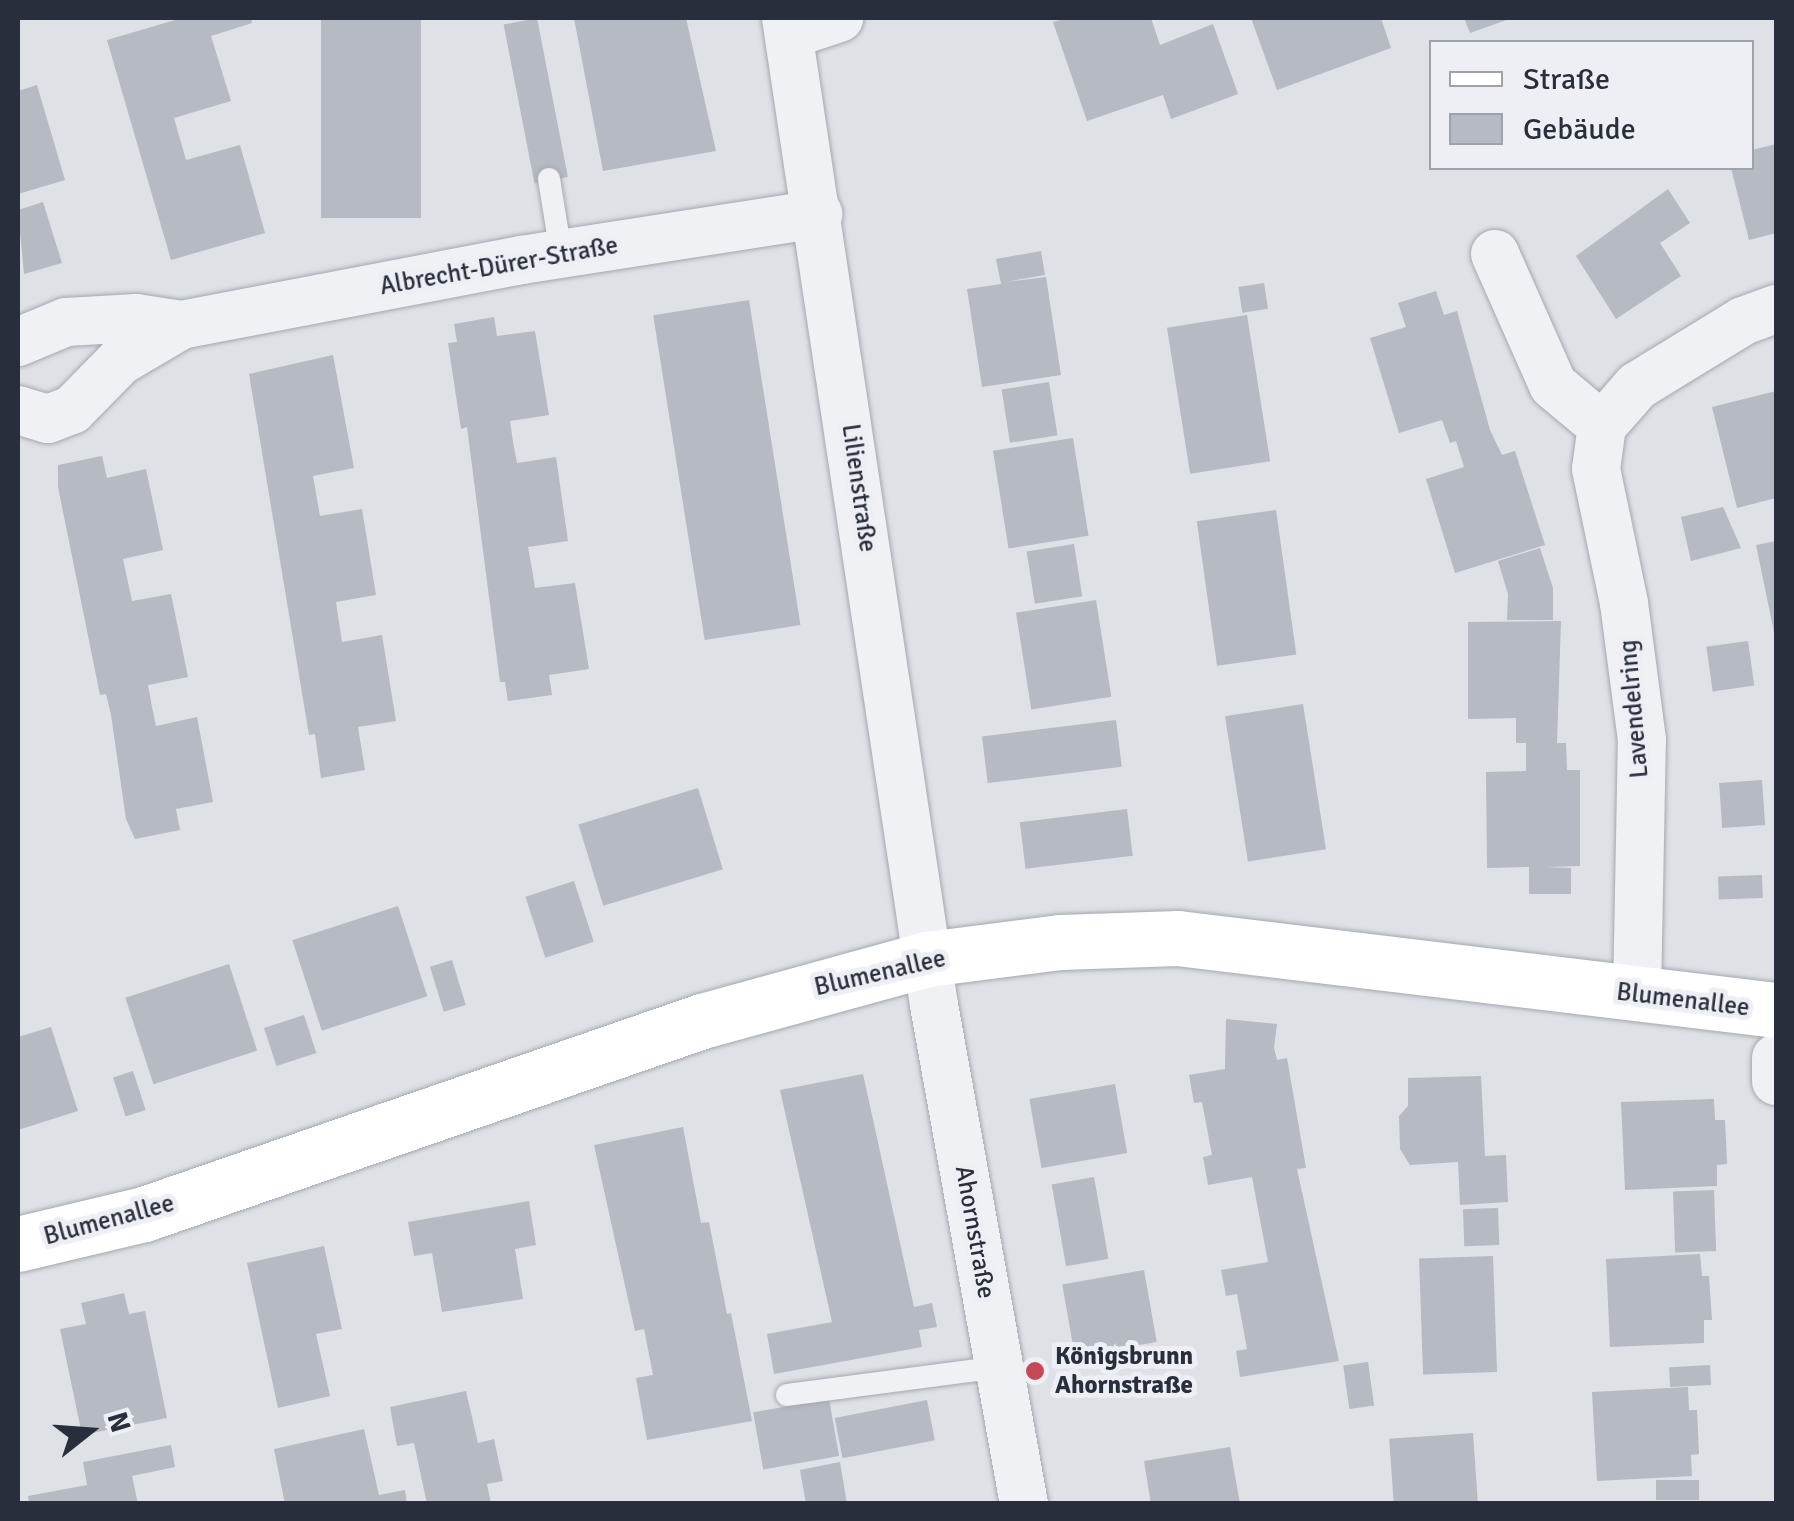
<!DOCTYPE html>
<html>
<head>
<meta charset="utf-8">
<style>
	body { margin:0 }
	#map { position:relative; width:1794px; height:1521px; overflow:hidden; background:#dee1e6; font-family:Signika,sans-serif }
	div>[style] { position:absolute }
	.building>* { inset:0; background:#b5bac3; transform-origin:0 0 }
	.roads { filter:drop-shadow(0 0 2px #a4a8b0) drop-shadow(0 0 2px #a4a8b0) }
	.lane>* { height:22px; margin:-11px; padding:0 11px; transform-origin:11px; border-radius:11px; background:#f0f1f5 }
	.street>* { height:48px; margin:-24px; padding:0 24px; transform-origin:24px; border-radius:24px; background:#f0f1f5 }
	.secondary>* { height:55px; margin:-27.5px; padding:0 27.5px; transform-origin:27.5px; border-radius:27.5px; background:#fff }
	.dots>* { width:28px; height:28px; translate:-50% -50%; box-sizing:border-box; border:5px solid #edeff4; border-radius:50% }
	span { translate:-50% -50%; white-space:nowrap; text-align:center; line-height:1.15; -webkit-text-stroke:10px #edeff4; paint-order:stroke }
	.street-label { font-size:25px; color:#282e3c }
	.poi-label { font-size:25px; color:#282e3c; font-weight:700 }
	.left { translate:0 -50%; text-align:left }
	.frame { position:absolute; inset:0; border:20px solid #282e3c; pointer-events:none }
	.legend { position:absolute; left:1429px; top:40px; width:325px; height:130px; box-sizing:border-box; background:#edeff4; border:2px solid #9ea2aa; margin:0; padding:12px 18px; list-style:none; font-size:30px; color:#282e3c }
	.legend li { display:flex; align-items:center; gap:20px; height:50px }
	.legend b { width:50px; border:2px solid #9ea2aa }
	.north { position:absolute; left:40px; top:1381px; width:100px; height:100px; -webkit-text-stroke:8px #edeff4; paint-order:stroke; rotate:73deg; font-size:28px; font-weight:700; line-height:40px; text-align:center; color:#282e3c }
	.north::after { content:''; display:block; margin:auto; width:35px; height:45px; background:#282e3c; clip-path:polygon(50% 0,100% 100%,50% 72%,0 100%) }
</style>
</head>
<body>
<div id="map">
	<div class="building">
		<div style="clip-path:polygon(182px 18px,251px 18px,252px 23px,211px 36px,231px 101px,174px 118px,186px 160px,240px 145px,265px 233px,171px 260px,107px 40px)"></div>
		<div style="left:321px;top:18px;width:100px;height:200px"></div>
		<div style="left:537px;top:18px;width:162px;height:34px;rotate:79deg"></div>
		<div style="clip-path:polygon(574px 18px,686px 18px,716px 151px,603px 171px)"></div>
		<div style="clip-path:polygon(1067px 18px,1151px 18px,1160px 45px,1213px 24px,1238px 94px,1171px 119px,1163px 95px,1087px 121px,1053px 22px)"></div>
		<div style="clip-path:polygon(1251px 18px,1381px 18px,1391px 48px,1277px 90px)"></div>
		<div style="clip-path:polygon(1464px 18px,1512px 18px,1470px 33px)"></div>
		<div style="clip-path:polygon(37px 85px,65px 180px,18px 194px,18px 91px)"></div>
		<div style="clip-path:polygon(1776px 144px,1776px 233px,1749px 240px,1731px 168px,1752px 168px,1752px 150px)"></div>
		<div style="clip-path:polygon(1668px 189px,1690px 223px,1660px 243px,1681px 276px,1616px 319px,1576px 256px)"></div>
		<div style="clip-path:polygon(43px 202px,62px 263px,24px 274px,18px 210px)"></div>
		<div style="clip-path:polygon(1041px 251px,1045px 275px,1005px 282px,1046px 277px,1061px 375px,982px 387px,967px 289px,1001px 284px,996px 259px)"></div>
		<div style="left:1264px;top:283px;width:26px;height:26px;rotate:81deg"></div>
		<div style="clip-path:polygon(1436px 291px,1444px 315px,1457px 311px,1490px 430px,1502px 455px,1515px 451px,1545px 545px,1455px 573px,1426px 479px,1464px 467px,1456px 441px,1450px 443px,1442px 420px,1399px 433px,1370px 338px,1406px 327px,1398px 303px)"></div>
		<div style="left:749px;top:300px;width:329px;height:97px;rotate:81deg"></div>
		<div style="left:1247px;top:315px;width:148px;height:81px;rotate:81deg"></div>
		<div style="clip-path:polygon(494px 317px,497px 336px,535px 331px,549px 415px,510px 421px,513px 442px,517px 463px,556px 457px,568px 541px,528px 547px,532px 569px,535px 588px,575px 583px,589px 669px,549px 675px,552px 695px,508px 701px,505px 682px,500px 682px,467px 427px,461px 429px,448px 343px,457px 342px,454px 324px)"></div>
		<div style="clip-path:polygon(333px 355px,354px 468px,313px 476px,320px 516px,362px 509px,376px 595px,336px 602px,342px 642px,382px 635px,396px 721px,358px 727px,365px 770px,321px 778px,315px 734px,309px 735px,249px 374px)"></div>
		<div style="left:1049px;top:382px;width:54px;height:48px;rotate:81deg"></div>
		<div style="clip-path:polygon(1776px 391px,1776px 498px,1737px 508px,1712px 407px)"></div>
		<div style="left:1073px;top:438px;width:99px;height:81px;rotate:81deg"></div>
		<div style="clip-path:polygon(102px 456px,107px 478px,146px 469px,163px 550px,123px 559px,132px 601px,171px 594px,188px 677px,148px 685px,152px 707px,156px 726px,197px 717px,213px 802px,176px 809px,180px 830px,135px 839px,126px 819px,111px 715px,106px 694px,100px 695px,58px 487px,58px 465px)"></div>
		<div style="clip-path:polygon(1723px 507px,1741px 548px,1691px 561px,1681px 517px)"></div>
		<div style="left:1276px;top:510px;width:146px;height:80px;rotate:82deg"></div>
		<div style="clip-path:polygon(1776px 541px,1776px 636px,1775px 637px,1756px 545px)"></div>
		<div style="left:1074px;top:544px;width:53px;height:48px;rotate:81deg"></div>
		<div style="clip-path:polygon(1540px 548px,1553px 588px,1553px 620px,1507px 620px,1508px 594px,1498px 561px)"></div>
		<div style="left:1096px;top:600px;width:98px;height:81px;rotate:81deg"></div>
		<div style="clip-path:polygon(1561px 621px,1557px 743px,1566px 743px,1567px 770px,1580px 770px,1580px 866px,1545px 867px,1571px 868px,1571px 894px,1529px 894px,1529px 867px,1487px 868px,1486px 772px,1526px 771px,1526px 743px,1516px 743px,1516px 718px,1468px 719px,1468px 622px)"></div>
		<div style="left:1748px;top:641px;width:45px;height:42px;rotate:82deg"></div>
		<div style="left:1303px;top:704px;width:147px;height:79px;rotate:81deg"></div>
		<div style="left:1116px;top:720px;width:47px;height:135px;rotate:83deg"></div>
		<div style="left:1762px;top:780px;width:45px;height:43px;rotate:86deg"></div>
		<div style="left:698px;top:788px;width:85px;height:125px;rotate:73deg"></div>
		<div style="left:1127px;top:809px;width:47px;height:108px;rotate:83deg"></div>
		<div style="left:1762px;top:875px;width:23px;height:44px;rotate:88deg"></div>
		<div style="left:574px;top:881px;width:64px;height:51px;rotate:72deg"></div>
		<div style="left:398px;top:906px;width:95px;height:111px;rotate:72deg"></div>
		<div style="left:452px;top:960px;width:47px;height:23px;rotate:73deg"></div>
		<div style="left:229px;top:964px;width:91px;height:109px;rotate:72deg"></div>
		<div style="left:304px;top:1015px;width:40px;height:42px;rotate:72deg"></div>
		<div style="clip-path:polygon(1226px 1019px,1277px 1024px,1274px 1048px,1277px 1060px,1287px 1058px,1306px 1168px,1297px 1169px,1339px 1361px,1240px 1377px,1236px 1351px,1247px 1349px,1237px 1294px,1226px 1296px,1221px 1270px,1268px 1262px,1252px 1177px,1208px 1185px,1203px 1157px,1212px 1155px,1202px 1102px,1194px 1103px,1189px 1075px,1225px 1069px)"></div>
		<div style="clip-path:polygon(51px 1027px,78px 1111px,18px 1130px,18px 1037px)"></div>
		<div style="left:133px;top:1071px;width:41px;height:21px;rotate:72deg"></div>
		<div style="clip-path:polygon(863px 1074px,914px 1307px,932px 1303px,937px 1327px,919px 1330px,922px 1347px,774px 1374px,767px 1334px,832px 1322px,780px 1090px)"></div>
		<div style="clip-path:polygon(1481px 1076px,1485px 1156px,1506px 1155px,1508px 1202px,1460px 1205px,1458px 1162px,1410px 1165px,1400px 1149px,1399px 1116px,1408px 1106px,1408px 1078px)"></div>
		<div style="left:1115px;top:1084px;width:70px;height:87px;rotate:80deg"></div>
		<div style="clip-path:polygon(1714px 1099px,1715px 1120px,1725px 1120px,1727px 1164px,1717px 1165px,1717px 1186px,1625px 1190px,1621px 1102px)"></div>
		<div style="clip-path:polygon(683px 1127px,701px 1223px,709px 1222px,727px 1314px,731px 1313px,752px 1421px,647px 1440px,636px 1378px,653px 1375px,644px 1329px,635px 1331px,594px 1145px)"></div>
		<div style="left:1094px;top:1177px;width:83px;height:43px;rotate:80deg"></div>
		<div style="left:1714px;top:1190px;width:61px;height:41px;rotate:88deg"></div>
		<div style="clip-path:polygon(529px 1201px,536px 1245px,515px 1249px,523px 1299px,442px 1312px,432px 1253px,414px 1256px,408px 1222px)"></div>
		<div style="left:1498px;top:1208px;width:37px;height:35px;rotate:88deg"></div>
		<div style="clip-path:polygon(324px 1246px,342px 1329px,316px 1334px,330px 1396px,278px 1408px,247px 1263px)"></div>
		<div style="clip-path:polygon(1700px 1254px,1702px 1276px,1709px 1276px,1712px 1320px,1704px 1320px,1704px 1343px,1610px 1347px,1606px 1259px)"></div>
		<div style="left:1493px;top:1256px;width:116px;height:74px;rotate:88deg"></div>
		<div style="left:1144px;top:1270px;width:73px;height:83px;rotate:80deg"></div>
		<div style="clip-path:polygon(124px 1293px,129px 1314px,145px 1311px,167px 1418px,82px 1435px,60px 1329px,86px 1324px,81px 1303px)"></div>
		<div style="left:1368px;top:1362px;width:44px;height:25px;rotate:82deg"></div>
		<div style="left:1710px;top:1365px;width:20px;height:41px;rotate:87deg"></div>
		<div style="clip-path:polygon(1688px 1387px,1689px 1410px,1697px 1410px,1699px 1454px,1691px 1455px,1692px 1476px,1597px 1481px,1592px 1392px)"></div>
		<div style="clip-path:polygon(466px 1391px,478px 1443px,494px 1439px,503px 1481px,487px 1484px,491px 1504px,427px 1504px,414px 1443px,397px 1446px,390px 1407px)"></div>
		<div style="left:829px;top:1399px;width:58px;height:77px;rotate:80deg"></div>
		<div style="left:927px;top:1400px;width:41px;height:94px;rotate:79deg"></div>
		<div style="clip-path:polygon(364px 1429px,379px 1495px,405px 1490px,407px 1504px,285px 1504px,274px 1449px)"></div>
		<div style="left:1473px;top:1433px;width:71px;height:84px;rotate:86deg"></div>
		<div style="clip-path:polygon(171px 1445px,175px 1467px,132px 1476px,138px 1504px,29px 1504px,28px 1496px,87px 1485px,83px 1462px)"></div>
		<div style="clip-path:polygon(1230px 1447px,1240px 1504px,1151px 1504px,1144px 1461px)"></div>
		<div style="clip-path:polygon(840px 1462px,847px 1504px,806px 1504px,800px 1470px)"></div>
		<div style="left:1699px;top:1480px;width:20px;height:43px;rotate:90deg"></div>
	</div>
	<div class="roads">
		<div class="lane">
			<div style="left:549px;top:179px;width:75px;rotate:80.8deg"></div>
			<div style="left:787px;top:1395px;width:214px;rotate:-7.5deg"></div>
		</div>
		<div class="street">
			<div style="left:786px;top:18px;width:998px;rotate:81.47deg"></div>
			<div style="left:934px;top:1005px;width:507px;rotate:79.78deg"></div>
			<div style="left:791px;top:34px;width:51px;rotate:-18.4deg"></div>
			<div style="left:1495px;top:254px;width:143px;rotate:66.1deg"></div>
			<div style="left:1553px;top:385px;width:64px;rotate:39.9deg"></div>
			<div style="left:18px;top:342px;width:52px;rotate:-22.6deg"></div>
			<div style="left:66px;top:322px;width:70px;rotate:-3.3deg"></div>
			<div style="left:136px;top:318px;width:46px;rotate:8.8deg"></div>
			<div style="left:18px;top:410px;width:31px;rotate:17deg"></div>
			<div style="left:48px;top:419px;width:26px;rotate:-21deg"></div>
			<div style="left:72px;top:410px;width:69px;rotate:-45.6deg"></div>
			<div style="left:120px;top:361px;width:71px;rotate:-30.5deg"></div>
			<div style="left:181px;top:325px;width:346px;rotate:-10.8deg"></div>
			<div style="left:521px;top:260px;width:301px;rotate:-8.8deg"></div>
			<div style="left:1637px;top:995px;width:255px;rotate:-88.9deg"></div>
			<div style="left:1642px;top:740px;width:138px;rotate:-97.5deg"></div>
			<div style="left:1624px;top:603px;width:137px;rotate:-101.8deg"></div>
			<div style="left:1596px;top:469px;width:43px;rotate:-82.1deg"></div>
			<div style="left:1602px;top:426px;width:53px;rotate:-48.8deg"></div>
			<div style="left:1637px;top:386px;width:124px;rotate:-31.5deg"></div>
			<div style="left:1743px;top:321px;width:35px;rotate:-20deg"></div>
			<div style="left:1776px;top:1058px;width:23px;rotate:90deg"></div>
		</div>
		<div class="secondary">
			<div style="left:18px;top:1244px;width:130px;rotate:-13.4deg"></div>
			<div style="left:144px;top:1214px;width:590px;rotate:-19.08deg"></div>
			<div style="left:702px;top:1021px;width:233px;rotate:-15.4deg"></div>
			<div style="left:927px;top:959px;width:134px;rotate:-7.3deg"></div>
			<div style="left:1060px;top:942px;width:118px;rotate:-1.9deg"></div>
			<div style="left:1178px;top:938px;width:602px;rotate:6.87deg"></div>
		</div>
	</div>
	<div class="dots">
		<div style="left:1035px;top:1371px;background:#c54956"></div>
	</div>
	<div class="street-label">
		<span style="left:499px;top:266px;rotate:-10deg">Albrecht-Dürer-Straße</span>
		<span style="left:859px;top:488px;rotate:82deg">Lilienstraße</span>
		<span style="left:1634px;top:709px;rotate:-95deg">Lavendelring</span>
		<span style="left:880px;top:973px;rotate:-13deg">Blumenallee</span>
		<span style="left:1683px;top:1000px;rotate:7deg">Blumenallee</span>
		<span style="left:109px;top:1220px;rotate:-15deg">Blumenallee</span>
		<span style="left:975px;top:1232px;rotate:80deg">Ahornstraße</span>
	</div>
	<div class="poi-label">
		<span class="left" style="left:1055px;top:1371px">Königsbrunn<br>Ahornstraße</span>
	</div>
	<div class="frame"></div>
	<ul class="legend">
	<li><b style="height:12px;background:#fff"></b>Straße</li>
	<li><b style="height:28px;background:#b5bac3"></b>Gebäude</li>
	</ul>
	<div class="north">N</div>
</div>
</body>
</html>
